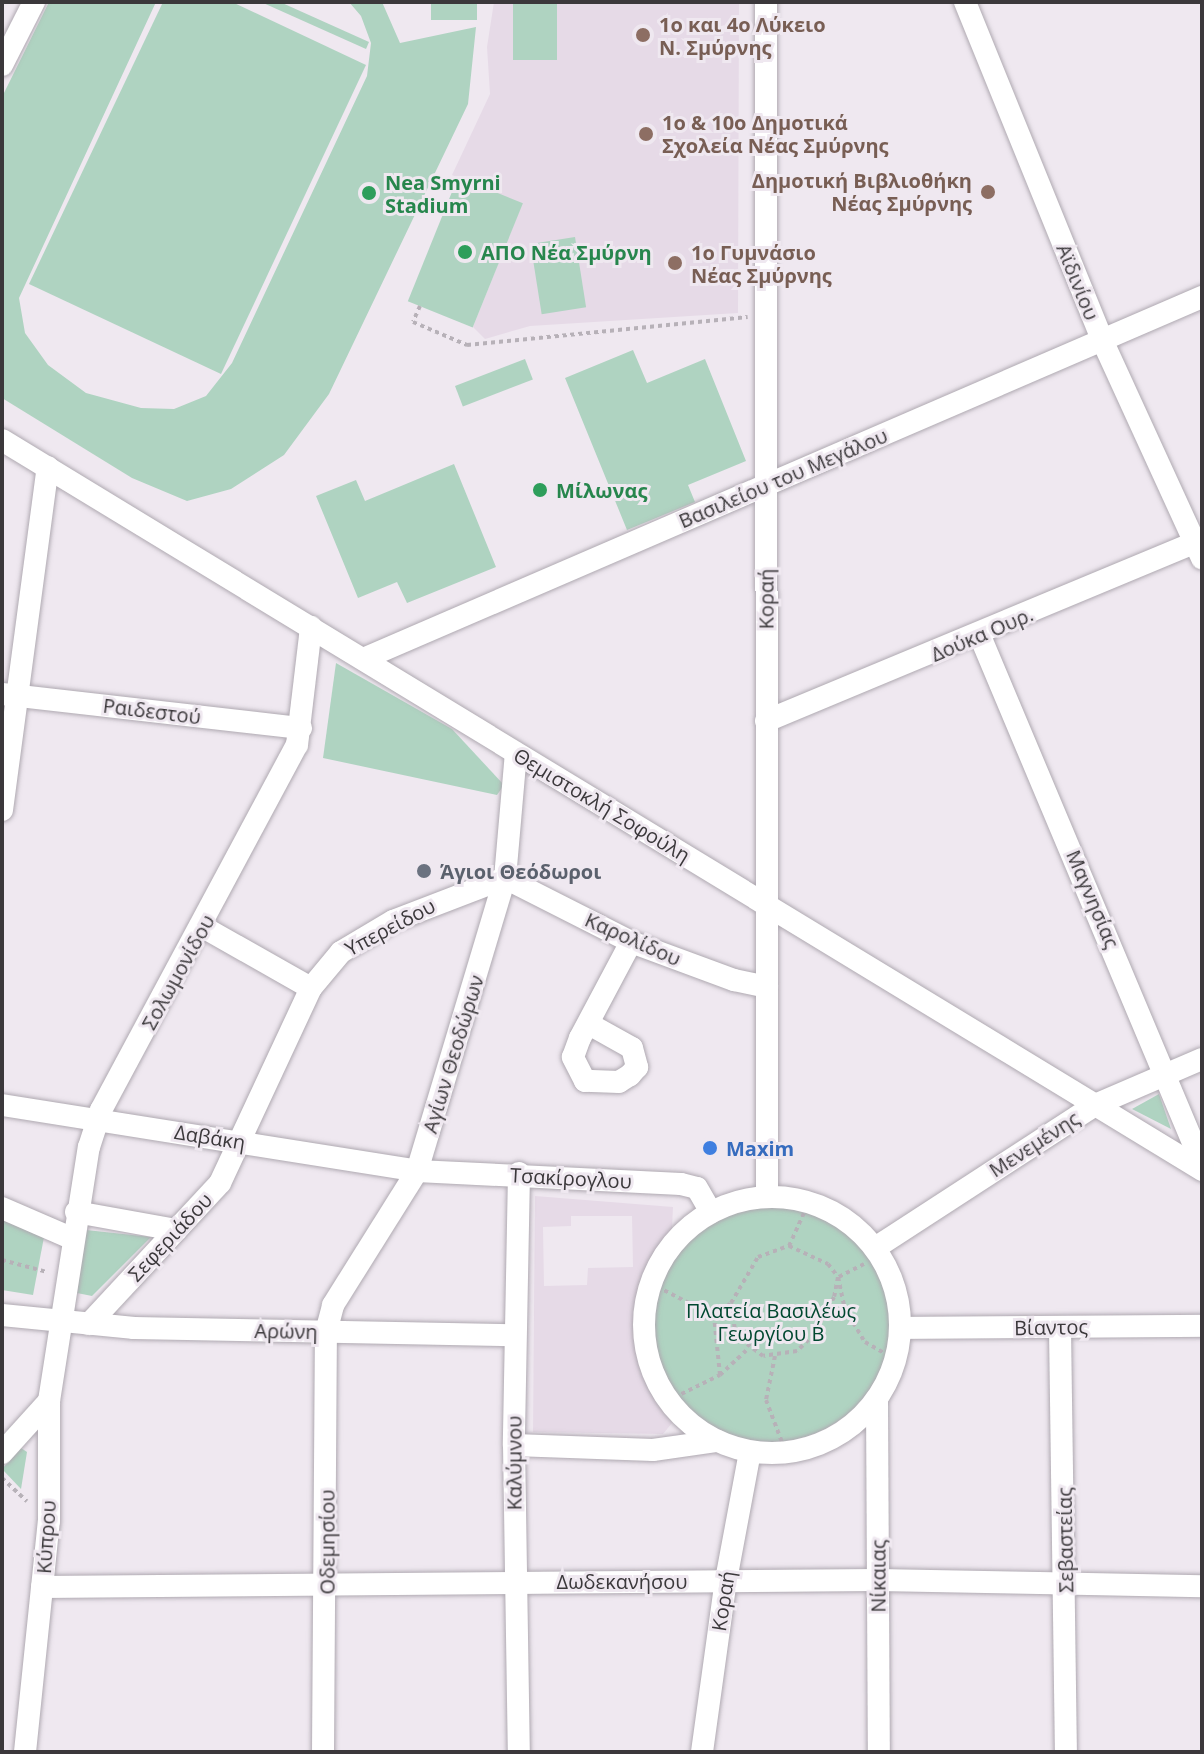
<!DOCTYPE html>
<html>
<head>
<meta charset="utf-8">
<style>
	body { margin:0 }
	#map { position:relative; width:1204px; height:1754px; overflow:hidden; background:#efe8f0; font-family:"Open Sans",sans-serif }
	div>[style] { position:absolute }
	.built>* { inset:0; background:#e6dae7 }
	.green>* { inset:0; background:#afd3c1; transform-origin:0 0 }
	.round { border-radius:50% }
	.path>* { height:4px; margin-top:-2px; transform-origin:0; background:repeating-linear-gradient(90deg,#b7b1b8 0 4px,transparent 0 8px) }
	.roads { filter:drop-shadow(0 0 2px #afa9b1) drop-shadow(0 0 2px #afa9b1) }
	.minor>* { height:22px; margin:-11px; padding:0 11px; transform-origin:11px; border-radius:11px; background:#fff }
	.minor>.ring { margin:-11px; padding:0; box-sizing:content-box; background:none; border:22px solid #fff; border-radius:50% }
	.dots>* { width:22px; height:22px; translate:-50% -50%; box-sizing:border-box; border:4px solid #efe8f0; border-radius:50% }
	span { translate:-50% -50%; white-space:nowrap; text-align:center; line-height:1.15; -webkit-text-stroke:6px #efe8f0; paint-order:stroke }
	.education-label { font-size:20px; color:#785e54; font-weight:700 }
	.left { translate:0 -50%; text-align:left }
	.right { translate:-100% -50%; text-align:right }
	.leisure-label { font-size:20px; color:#27864d; font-weight:700 }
	.street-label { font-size:20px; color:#3b383b }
	.worship-label { font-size:20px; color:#5b616d; font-weight:700 }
	.shop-label { font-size:20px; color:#366cbe; font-weight:700 }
	.park-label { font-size:20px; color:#004830 }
	.frame { position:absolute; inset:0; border:4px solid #3b383b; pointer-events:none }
</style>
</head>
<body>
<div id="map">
	<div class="built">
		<div style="clip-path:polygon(494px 2px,739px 2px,738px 313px,530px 326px,485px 339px,473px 327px,522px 204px,452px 175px,490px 94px,487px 47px)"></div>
		<div style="clip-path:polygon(evenodd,535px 1196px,673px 1207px,672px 1228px,642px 1275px,633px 1311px,644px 1379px,672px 1423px,663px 1434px,533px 1432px,535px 1196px,571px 1216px,632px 1216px,633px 1267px,588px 1268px,587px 1285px,544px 1286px,543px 1227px,571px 1226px,571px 1216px)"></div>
	</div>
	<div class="green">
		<div style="clip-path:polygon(49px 2px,156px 2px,19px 298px,25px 333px,48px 365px,86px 393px,141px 408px,174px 409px,206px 396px,232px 363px,367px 76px,371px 43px,361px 16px,349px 2px,382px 2px,400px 43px,476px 27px,468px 104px,329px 394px,284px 455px,231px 489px,187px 501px,132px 478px,2px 398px,2px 97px)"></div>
		<div style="clip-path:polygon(163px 2px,232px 2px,366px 65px,221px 374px,29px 284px)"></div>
		<div style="clip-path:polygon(261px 2px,280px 2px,369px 42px,366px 49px)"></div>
		<div style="left:431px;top:2px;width:46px;height:18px"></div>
		<div style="left:513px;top:2px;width:44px;height:58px"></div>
		<div style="left:458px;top:177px;width:70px;height:134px;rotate:22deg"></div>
		<div style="left:575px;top:237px;width:71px;height:45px;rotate:81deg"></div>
		<div style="clip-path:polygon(633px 350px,647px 383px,705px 359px,746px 461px,688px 485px,695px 502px,627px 530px,565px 378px)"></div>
		<div style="left:525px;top:359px;width:22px;height:75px;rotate:69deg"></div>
		<div style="clip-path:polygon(454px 464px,496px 567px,407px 603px,397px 582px,358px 598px,316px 496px,356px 480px,365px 501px)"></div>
		<div style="clip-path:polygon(336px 663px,452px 729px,504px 785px,497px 795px,323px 758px)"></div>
		<div style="clip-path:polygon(1159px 1094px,1171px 1129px,1132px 1109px)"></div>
		<div class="round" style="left:652px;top:1204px;width:238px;height:238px"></div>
		<div style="clip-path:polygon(2px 1220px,44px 1237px,33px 1295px,2px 1290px)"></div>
		<div style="clip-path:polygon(86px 1230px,151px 1237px,92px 1296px,77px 1293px)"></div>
		<div style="clip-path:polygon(21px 1448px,27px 1452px,21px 1489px,2px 1469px)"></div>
	</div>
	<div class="path">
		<div style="left:420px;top:306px;width:17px;rotate:114deg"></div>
		<div style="left:413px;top:322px;width:59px;rotate:23.1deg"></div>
		<div style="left:467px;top:345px;width:282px;rotate:-5.7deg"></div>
		<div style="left:789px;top:1246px;width:43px;rotate:24.8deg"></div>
		<div style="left:828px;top:1264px;width:16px;rotate:52deg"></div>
		<div style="left:838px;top:1277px;width:20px;rotate:101deg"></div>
		<div style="left:834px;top:1297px;width:42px;rotate:118.4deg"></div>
		<div style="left:814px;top:1334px;width:24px;rotate:135deg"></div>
		<div style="left:797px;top:1351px;width:34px;rotate:172deg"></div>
		<div style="left:763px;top:1356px;width:34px;rotate:-143deg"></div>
		<div style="left:736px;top:1336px;width:33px;rotate:-99deg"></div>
		<div style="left:731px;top:1303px;width:53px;rotate:-59.6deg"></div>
		<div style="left:758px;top:1257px;width:33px;rotate:-20deg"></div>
		<div style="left:789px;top:1246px;width:48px;rotate:-65.6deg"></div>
		<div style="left:2px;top:1260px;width:47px;rotate:14.9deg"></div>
		<div style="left:864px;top:1264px;width:29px;rotate:153deg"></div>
		<div style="left:838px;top:1277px;width:33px;rotate:78deg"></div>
		<div style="left:845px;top:1309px;width:39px;rotate:59deg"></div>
		<div style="left:865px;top:1342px;width:36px;rotate:30deg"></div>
		<div style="left:650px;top:1283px;width:72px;rotate:27.3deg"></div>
		<div style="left:775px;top:1356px;width:45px;rotate:101.6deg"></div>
		<div style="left:766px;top:1400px;width:57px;rotate:69.3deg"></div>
		<div style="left:720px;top:1375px;width:59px;rotate:-95.8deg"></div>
		<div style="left:714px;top:1316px;width:21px;rotate:-37deg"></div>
		<div style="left:667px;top:1401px;width:59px;rotate:-26.1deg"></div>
		<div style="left:720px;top:1375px;width:38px;rotate:-43deg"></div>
		<div style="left:2px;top:1478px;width:34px;rotate:43deg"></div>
	</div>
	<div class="roads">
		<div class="minor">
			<div style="left:766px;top:2px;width:1194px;rotate:89.95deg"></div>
			<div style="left:965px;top:2px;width:367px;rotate:67.9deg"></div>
			<div style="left:1103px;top:342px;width:238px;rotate:65.4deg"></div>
			<div style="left:2px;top:65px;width:71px;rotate:-63.1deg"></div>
			<div style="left:2px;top:440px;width:1405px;rotate:31.31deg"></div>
			<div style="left:980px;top:636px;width:573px;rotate:67.2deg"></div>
			<div style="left:363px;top:659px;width:914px;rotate:-23.34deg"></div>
			<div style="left:2px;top:694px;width:301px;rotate:6.5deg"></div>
			<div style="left:766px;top:721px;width:465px;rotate:-22.6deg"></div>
			<div style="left:2px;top:810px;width:346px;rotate:-82.4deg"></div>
			<div style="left:203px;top:927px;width:124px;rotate:29.5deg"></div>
			<div style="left:589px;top:1024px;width:49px;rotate:29.2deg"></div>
			<div style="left:632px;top:1048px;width:20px;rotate:75deg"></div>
			<div style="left:637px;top:1067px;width:11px;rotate:131deg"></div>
			<div style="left:630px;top:1075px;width:13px;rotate:148deg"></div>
			<div style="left:619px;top:1082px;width:34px;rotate:-178deg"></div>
			<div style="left:585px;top:1081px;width:27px;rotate:-117deg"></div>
			<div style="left:573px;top:1057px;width:20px;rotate:-70deg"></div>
			<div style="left:580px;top:1038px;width:109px;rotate:-62deg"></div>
			<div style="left:2px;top:1105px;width:420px;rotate:9deg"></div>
			<div style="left:417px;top:1171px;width:264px;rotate:2.8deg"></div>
			<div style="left:681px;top:1184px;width:16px;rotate:14deg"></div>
			<div style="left:697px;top:1188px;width:28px;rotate:60deg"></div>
			<div style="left:519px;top:1173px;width:272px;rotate:91.1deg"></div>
			<div style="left:514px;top:1445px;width:307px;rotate:89.1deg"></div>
			<div class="ring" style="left:644px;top:1197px;width:234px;height:234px"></div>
			<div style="left:2px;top:1208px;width:75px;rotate:23.5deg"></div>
			<div style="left:76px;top:1212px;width:102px;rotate:10.2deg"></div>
			<div style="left:875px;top:1248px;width:262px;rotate:-33deg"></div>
			<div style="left:1095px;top:1105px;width:116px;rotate:-23.3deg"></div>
			<div style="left:2px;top:1315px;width:133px;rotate:5.6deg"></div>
			<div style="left:134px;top:1328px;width:380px;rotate:1.1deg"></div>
			<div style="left:89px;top:1324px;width:192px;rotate:-47.1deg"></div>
			<div style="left:220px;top:1183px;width:215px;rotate:-65deg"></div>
			<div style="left:311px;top:988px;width:47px;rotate:-50.2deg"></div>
			<div style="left:341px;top:952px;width:61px;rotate:-30.8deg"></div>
			<div style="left:393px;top:921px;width:120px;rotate:-21deg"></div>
			<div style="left:505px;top:878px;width:141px;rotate:26.9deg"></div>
			<div style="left:631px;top:942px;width:110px;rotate:20.3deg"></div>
			<div style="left:734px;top:980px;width:34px;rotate:12deg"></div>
			<div style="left:901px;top:1328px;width:301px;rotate:-0.4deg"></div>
			<div style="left:1060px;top:1328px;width:424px;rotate:89.2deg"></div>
			<div style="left:877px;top:1399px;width:353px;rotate:89.7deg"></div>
			<div style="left:514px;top:1445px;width:139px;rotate:2.1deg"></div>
			<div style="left:653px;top:1450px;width:65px;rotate:-8deg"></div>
			<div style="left:2px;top:1453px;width:70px;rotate:-47.9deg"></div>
			<div style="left:42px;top:1587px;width:836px;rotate:-0.48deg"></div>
			<div style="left:878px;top:1580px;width:324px;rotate:1.1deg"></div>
			<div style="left:25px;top:1752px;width:232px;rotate:-84.1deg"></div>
			<div style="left:49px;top:1521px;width:120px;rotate:-90deg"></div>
			<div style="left:49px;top:1401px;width:257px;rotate:-81.1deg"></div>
			<div style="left:89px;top:1147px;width:39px;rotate:-72deg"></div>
			<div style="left:101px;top:1110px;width:414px;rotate:-61.8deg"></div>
			<div style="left:297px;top:745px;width:119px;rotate:-83.2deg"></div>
			<div style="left:323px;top:1752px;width:420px;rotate:-89.6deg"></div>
			<div style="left:326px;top:1332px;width:28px;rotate:-75deg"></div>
			<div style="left:333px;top:1305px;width:158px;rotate:-57.9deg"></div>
			<div style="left:417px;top:1171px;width:306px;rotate:-73.3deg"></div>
			<div style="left:505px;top:878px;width:125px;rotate:-85deg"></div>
			<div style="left:702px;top:1752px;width:174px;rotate:-82.1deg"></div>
			<div style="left:726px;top:1580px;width:130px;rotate:-79.4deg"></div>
		</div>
	</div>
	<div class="dots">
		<div style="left:643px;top:35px;background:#8d6e63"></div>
		<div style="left:646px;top:134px;background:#8d6e63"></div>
		<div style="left:988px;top:192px;background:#8d6e63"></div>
		<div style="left:369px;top:193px;background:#2e9e5b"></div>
		<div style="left:465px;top:252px;background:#2e9e5b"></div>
		<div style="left:675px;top:263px;background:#8d6e63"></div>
		<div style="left:540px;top:490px;background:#2e9e5b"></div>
		<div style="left:424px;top:871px;background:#6b7280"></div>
		<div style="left:710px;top:1148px;background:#3f7fe0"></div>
	</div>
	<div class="education-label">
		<span class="left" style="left:659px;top:36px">1ο και 4ο Λύκειο<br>Ν. Σμύρνης</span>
		<span class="left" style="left:662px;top:134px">1ο &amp; 10ο Δημοτικά<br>Σχολεία Νέας Σμύρνης</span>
		<span class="right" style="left:972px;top:192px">Δημοτική Βιβλιοθήκη<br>Νέας Σμύρνης</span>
		<span class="left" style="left:691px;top:264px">1ο Γυμνάσιο<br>Νέας Σμύρνης</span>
	</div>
	<div class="leisure-label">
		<span class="left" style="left:385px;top:194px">Nea Smyrni<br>Stadium</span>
		<span class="left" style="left:481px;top:252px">ΑΠΟ Νέα Σμύρνη</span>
		<span class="left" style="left:556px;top:490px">Μίλωνας</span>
	</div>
	<div class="street-label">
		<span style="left:1078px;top:282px;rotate:68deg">Αϊδινίου</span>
		<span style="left:783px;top:478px;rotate:-23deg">Βασιλείου του Μεγάλου</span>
		<span style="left:766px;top:599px;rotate:-90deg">Κοραή</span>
		<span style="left:982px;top:634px;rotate:-23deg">Δούκα Ουρ.</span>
		<span style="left:152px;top:711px;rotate:7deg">Ραιδεστού</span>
		<span style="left:602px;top:805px;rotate:31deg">Θεμιστοκλή Σοφούλη</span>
		<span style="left:1093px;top:899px;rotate:67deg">Μαγνησίας</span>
		<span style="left:390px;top:927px;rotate:-28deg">Υπερείδου</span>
		<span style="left:633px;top:939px;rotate:24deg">Καρολίδου</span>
		<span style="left:178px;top:972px;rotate:-61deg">Σολωμονίδου</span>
		<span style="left:453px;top:1054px;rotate:-73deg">Αγίων Θεοδώρων</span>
		<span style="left:210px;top:1137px;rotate:9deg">Δαβάκη</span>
		<span style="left:1034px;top:1144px;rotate:-33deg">Μενεμένης</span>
		<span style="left:571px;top:1178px;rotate:3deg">Τσακίρογλου</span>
		<span style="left:170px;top:1237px;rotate:-47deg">Σεφεριάδου</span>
		<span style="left:1051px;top:1327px;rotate:-1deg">Βίαντος</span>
		<span style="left:286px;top:1331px;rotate:1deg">Αρώνη</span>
		<span style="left:514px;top:1463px;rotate:-90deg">Καλύμνου</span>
		<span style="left:46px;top:1537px;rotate:-86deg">Κύπρου</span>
		<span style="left:1065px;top:1540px;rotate:-91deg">Σεβαστείας</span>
		<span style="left:327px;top:1542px;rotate:-90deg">Οδεμησίου</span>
		<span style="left:878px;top:1576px;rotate:-90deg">Νίκαιας</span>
		<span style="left:622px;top:1581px">Δωδεκανήσου</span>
		<span style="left:723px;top:1601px;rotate:-81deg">Κοραή</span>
	</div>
	<div class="worship-label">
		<span class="left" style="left:440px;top:871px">Άγιοι Θεόδωροι</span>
	</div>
	<div class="shop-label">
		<span class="left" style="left:726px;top:1148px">Maxim</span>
	</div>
	<div class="park-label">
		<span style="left:771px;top:1322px">Πλατεία Βασιλέως<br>Γεωργίου Β΄</span>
	</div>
	<div class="frame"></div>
</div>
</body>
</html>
